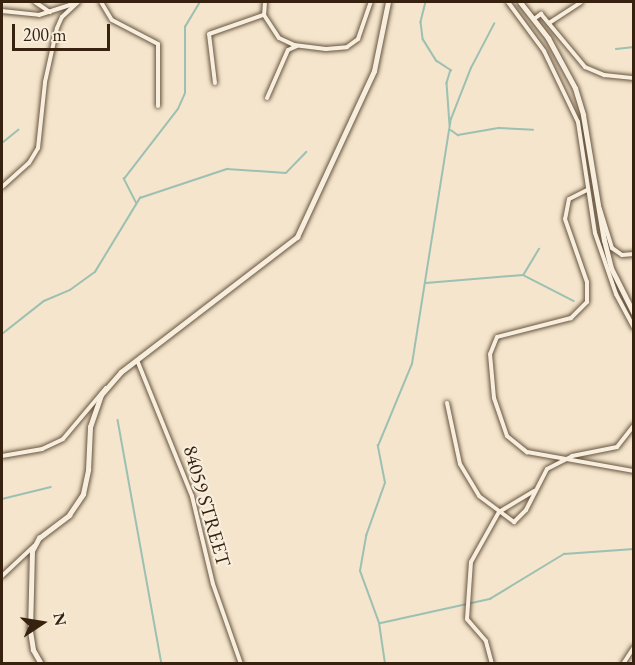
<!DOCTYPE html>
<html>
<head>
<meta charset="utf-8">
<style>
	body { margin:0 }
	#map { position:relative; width:635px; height:665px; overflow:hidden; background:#f4e5cc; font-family:"EB Garamond",serif }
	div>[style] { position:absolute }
	.stream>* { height:1.5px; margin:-0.75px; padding:0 0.75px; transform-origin:0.75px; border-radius:0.75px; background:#9cc0b2 }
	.roads { filter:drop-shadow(0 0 2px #66533e) drop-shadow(0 0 2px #66533e) }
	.minor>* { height:4px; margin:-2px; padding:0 2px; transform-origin:2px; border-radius:2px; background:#f8eede }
	.tertiary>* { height:4.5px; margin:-2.25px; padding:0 2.25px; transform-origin:2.25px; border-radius:2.25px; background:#f8eede }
	.secondary>* { height:5px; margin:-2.5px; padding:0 2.5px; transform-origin:2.5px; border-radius:2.5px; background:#f8eede }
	span { translate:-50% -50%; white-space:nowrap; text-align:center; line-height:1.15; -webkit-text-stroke:4.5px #f8eede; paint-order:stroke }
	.street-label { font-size:20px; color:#37220f }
	.frame { position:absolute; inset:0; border:3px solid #37220f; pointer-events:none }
	.north { position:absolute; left:12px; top:593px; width:60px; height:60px; -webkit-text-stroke:4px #f8eede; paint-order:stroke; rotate:78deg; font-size:16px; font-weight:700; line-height:24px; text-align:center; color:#37220f }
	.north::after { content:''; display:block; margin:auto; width:21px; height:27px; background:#37220f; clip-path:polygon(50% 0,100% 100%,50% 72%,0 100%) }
	.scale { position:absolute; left:12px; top:24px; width:98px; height:27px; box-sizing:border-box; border:3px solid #37220f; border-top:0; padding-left:8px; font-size:18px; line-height:21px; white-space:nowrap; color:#37220f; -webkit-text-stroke:4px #f8eede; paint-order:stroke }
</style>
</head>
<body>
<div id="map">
	<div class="stream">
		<div style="left:426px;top:2px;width:21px;rotate:104deg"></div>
		<div style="left:421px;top:22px;width:17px;rotate:83deg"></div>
		<div style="left:423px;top:39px;width:26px;rotate:58deg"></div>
		<div style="left:437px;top:61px;width:17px;rotate:33deg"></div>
		<div style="left:451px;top:70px;width:14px;rotate:107deg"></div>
		<div style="left:447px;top:83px;width:42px;rotate:85.9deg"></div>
		<div style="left:616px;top:49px;width:18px;rotate:-6deg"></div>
		<div style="left:451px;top:130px;width:9px;rotate:36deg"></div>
		<div style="left:458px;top:135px;width:42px;rotate:-9.7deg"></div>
		<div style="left:499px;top:128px;width:34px;rotate:3deg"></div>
		<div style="left:2px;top:143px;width:21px;rotate:-39deg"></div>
		<div style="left:136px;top:203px;width:27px;rotate:-117deg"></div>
		<div style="left:124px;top:179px;width:88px;rotate:-52.4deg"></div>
		<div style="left:178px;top:109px;width:17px;rotate:-66deg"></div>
		<div style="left:185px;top:93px;width:66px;rotate:-90deg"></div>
		<div style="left:185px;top:27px;width:29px;rotate:-59deg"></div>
		<div style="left:524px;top:274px;width:29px;rotate:-59deg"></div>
		<div style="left:426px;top:283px;width:97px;rotate:-4.7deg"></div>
		<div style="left:523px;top:275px;width:57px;rotate:27deg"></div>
		<div style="left:2px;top:334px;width:53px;rotate:-38.2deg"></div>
		<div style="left:44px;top:301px;width:28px;rotate:-23deg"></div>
		<div style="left:70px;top:290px;width:31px;rotate:-36deg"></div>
		<div style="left:95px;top:272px;width:87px;rotate:-58.7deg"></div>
		<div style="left:140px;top:198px;width:92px;rotate:-18.4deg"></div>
		<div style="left:227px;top:169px;width:59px;rotate:3.9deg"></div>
		<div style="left:286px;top:173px;width:29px;rotate:-46deg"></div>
		<div style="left:118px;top:420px;width:248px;rotate:79.8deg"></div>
		<div style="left:2px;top:499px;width:50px;rotate:-13.8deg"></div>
		<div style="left:381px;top:623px;width:112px;rotate:-12.4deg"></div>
		<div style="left:490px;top:599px;width:87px;rotate:-31.3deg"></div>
		<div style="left:564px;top:554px;width:70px;rotate:-4.1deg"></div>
		<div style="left:385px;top:664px;width:41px;rotate:-98.3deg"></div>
		<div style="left:379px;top:623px;width:55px;rotate:-110.1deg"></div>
		<div style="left:360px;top:571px;width:36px;rotate:-80deg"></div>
		<div style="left:366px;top:536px;width:56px;rotate:-70.3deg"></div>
		<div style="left:385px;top:483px;width:38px;rotate:-101deg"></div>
		<div style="left:378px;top:446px;width:89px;rotate:-67.5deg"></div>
		<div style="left:412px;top:364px;width:248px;rotate:-81deg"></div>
		<div style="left:451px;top:119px;width:55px;rotate:-68.6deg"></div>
		<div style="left:471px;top:68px;width:50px;rotate:-62.4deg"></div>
	</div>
	<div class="roads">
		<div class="minor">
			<div style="left:35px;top:2px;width:18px;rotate:34deg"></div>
			<div style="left:101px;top:2px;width:21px;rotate:59deg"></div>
			<div style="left:112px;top:20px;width:52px;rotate:27.6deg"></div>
			<div style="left:158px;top:44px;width:62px;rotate:90deg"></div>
			<div style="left:265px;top:2px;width:13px;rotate:94deg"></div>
			<div style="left:264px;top:15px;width:27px;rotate:57deg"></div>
			<div style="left:279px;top:38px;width:17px;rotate:25deg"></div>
			<div style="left:294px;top:45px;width:32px;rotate:7deg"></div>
			<div style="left:326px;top:49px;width:21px;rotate:-5deg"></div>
			<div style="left:347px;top:47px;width:14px;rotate:-36deg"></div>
			<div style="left:358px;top:39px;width:39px;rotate:-71deg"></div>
			<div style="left:508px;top:2px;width:61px;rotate:53.7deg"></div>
			<div style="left:544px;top:51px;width:79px;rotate:64.4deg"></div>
			<div style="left:578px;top:122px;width:112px;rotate:81.3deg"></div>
			<div style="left:595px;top:233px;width:65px;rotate:71deg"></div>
			<div style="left:616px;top:294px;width:38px;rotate:62deg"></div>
			<div style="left:2px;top:11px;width:37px;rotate:6deg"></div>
			<div style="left:39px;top:15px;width:38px;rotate:-18deg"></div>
			<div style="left:534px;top:19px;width:9px;rotate:-36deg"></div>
			<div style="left:541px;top:14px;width:69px;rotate:50.3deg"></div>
			<div style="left:585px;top:67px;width:21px;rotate:23deg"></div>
			<div style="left:604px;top:75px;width:30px;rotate:6deg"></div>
			<div style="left:549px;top:23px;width:38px;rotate:-33deg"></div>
			<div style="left:215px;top:83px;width:49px;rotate:-97deg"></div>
			<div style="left:209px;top:34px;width:57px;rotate:-19.4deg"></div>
			<div style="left:267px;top:98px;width:52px;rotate:-66.4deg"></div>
			<div style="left:288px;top:50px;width:10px;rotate:-24deg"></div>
			<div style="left:2px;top:187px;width:36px;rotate:-42deg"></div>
			<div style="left:29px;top:163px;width:17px;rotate:-59deg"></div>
			<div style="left:38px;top:148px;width:66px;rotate:-83.9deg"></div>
			<div style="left:45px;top:82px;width:55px;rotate:-77.5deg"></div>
			<div style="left:57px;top:28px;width:12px;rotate:-66deg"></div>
			<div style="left:62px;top:17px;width:22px;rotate:-43deg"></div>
			<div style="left:587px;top:190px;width:20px;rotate:153deg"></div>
			<div style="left:569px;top:199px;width:20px;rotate:101deg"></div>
			<div style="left:565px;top:219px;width:67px;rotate:70.8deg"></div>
			<div style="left:587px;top:282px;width:20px;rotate:90deg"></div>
			<div style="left:587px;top:302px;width:23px;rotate:135deg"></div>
			<div style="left:571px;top:318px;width:76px;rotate:165.6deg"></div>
			<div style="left:497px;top:337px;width:18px;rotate:112deg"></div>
			<div style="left:490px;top:354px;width:44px;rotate:84.8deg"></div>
			<div style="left:494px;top:398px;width:40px;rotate:71.1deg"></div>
			<div style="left:507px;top:436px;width:26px;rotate:39deg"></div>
			<div style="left:527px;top:452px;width:109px;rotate:10.1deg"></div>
			<div style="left:600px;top:209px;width:41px;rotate:72.9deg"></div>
			<div style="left:612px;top:248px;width:12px;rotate:35deg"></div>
			<div style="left:622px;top:255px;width:12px;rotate:-5deg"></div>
			<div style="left:137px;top:360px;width:147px;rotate:68deg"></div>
			<div style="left:192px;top:496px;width:90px;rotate:76.6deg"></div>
			<div style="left:213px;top:584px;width:85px;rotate:70.7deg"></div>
			<div style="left:447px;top:403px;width:62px;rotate:78deg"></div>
			<div style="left:460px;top:464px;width:37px;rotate:59deg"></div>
			<div style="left:479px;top:496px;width:44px;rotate:36.6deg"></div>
			<div style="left:514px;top:522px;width:17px;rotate:-45deg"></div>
			<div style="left:526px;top:510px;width:46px;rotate:-62.9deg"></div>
			<div style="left:547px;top:469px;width:28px;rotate:-27deg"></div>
			<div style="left:572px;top:456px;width:46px;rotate:-11.3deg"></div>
			<div style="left:617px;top:447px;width:28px;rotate:-52deg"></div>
			<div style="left:2px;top:456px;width:41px;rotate:-9.9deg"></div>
			<div style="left:42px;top:449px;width:23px;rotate:-25deg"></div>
			<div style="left:63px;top:439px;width:67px;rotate:-49.9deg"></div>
			<div style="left:2px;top:576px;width:44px;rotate:-43.2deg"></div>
			<div style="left:492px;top:664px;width:24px;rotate:-105deg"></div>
			<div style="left:486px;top:641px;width:29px;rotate:-131deg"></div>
			<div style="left:467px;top:619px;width:57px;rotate:-86deg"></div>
			<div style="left:471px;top:562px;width:57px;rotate:-60.8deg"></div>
			<div style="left:499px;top:512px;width:41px;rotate:-31deg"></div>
			<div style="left:623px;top:664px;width:20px;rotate:-57deg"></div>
		</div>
		<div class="tertiary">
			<div style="left:41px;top:664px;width:16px;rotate:-120deg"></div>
			<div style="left:33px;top:650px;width:18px;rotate:-99deg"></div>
			<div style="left:30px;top:632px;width:81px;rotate:-88.6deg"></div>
			<div style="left:32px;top:551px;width:15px;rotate:-62deg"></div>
			<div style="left:39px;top:538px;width:38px;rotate:-37deg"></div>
			<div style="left:69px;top:515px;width:25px;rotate:-56deg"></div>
			<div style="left:83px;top:494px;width:25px;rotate:-78deg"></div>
			<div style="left:88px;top:470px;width:43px;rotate:-87.3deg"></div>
			<div style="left:90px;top:427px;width:34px;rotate:-71deg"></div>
			<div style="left:101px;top:395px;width:30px;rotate:-49deg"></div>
			<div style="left:121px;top:372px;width:222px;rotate:-37.5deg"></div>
			<div style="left:297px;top:237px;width:183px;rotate:-65.1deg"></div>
			<div style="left:374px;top:71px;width:70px;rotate:-78.5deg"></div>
		</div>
		<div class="secondary">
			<div style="left:520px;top:2px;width:46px;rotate:52.1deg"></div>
			<div style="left:548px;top:38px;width:57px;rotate:61.6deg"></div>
			<div style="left:575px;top:88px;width:28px;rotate:73deg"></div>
			<div style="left:583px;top:115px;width:127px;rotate:80.5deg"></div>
			<div style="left:604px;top:240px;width:29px;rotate:76deg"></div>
			<div style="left:611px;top:268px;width:51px;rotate:63.4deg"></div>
		</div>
	</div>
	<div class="street-label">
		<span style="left:207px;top:506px;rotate:74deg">84059 STREET</span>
	</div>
	<div class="frame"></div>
	<div class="north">N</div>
	<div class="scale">200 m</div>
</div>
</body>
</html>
